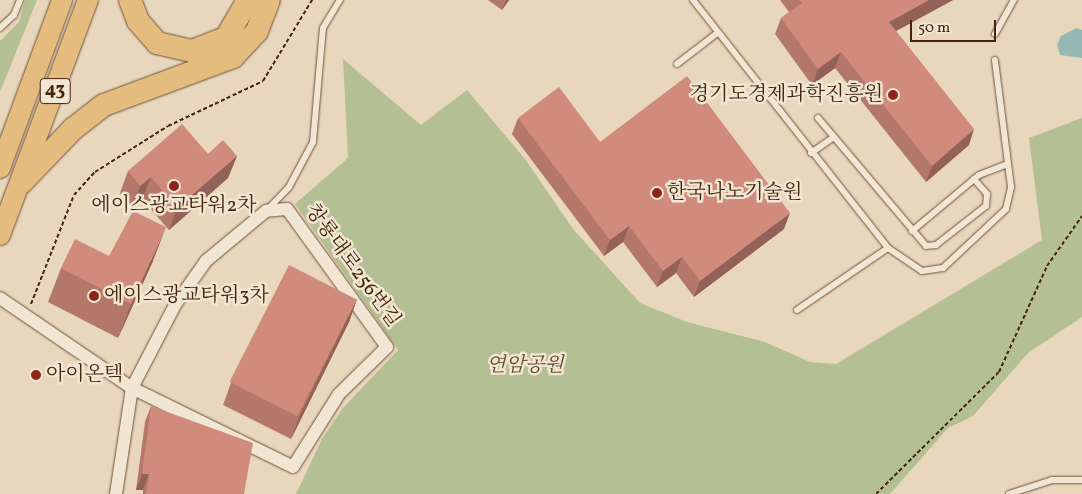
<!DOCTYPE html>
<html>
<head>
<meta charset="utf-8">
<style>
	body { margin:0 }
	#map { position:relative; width:1082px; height:494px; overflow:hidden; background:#e9d7bd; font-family:Vollkorn,"Noto Serif KR",serif }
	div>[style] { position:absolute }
	.green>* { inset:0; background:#b4bf93 }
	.water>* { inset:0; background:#97b9b3 }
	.path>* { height:2px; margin-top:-1px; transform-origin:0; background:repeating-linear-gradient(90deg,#44250b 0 4px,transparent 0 6.5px) }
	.roads { filter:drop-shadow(0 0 1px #6d5238) drop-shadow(0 0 1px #6d5238) }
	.service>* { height:6px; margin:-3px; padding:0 3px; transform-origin:3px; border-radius:3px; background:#f1e5d4 }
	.minor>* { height:12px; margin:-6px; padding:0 6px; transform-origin:6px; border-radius:6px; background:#f1e5d4 }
	.primary>* { height:20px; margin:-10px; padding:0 10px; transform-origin:10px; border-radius:10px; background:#e4bc7e }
	.motorway>* { height:22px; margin:-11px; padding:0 11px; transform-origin:11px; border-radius:11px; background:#e4bc7e }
	.wall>* { inset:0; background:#b4786b }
	.shaded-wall>* { inset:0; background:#926157 }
	.building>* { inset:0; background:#d18b7c; transform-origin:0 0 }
	.dots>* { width:14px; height:14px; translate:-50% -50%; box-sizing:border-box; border:2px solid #f1e5d4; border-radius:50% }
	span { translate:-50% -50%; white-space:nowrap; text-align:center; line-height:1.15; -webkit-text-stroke:5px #f1e5d4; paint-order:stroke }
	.shield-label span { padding:1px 4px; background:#f1e5d4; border:1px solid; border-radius:4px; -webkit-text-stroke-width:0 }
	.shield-label { font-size:19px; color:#44250b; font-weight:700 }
	.poi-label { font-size:20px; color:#44250b }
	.right { translate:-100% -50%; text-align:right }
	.left { translate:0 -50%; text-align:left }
	.street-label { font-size:20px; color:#44250b }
	.park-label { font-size:20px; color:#604c2d; font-style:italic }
	.scale { position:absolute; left:910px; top:20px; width:86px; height:22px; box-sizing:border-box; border:2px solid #44250b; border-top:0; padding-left:6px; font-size:15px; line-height:18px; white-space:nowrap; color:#44250b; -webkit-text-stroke:4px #f1e5d4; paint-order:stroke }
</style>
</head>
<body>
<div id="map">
	<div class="green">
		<div style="clip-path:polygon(25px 0,37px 0,0 92px,0 41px,19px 22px)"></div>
		<div style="clip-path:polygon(343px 59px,421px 125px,467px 90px,525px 159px,573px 229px,640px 303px,687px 322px,765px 342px,810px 362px,836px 364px,1042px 240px,1029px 138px,1082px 118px,1082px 317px,1028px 353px,973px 416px,948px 428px,890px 494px,296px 494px,322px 439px,343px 408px,398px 350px,295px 204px,348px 158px)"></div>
	</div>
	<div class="water">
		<div style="clip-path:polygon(1076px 28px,1082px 30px,1082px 58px,1060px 55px,1057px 45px,1061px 36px)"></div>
	</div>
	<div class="path">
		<div style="left:31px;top:304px;width:117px;rotate:-68.5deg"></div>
		<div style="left:74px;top:195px;width:31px;rotate:-48deg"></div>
		<div style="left:95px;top:172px;width:86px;rotate:-32.2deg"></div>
		<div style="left:168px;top:126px;width:105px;rotate:-25.3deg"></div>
		<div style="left:263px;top:81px;width:95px;rotate:-58.8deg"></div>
		<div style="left:876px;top:494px;width:173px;rotate:-44.8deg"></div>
		<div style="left:999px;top:372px;width:116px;rotate:-65.6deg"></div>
		<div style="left:1047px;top:266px;width:61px;rotate:-55deg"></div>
	</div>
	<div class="roads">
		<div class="service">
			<div style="left:693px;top:0;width:315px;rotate:51.8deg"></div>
			<div style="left:888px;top:248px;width:41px;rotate:34.1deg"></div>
			<div style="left:922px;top:271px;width:21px;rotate:-8deg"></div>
			<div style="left:943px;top:268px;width:86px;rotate:-43.1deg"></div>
			<div style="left:1006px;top:209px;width:23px;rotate:-77deg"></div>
			<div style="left:1011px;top:187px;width:128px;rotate:-97.2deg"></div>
			<div style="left:0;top:28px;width:19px;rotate:-43deg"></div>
			<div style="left:14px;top:15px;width:16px;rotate:-68deg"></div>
			<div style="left:995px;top:34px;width:39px;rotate:-61deg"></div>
			<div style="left:677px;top:64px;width:49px;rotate:-37.6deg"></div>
			<div style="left:818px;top:118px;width:167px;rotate:49.8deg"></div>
			<div style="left:926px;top:246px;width:10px;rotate:-6deg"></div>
			<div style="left:936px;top:245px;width:63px;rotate:-38deg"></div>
			<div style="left:986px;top:206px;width:12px;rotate:-85deg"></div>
			<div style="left:987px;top:194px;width:20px;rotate:-131deg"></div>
			<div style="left:811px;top:153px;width:28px;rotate:-35deg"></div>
			<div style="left:268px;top:209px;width:30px;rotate:-46deg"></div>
			<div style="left:289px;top:187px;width:51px;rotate:-61.9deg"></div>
			<div style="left:313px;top:142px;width:114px;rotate:-85deg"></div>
			<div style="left:323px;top:28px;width:33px;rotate:-59deg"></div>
			<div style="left:912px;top:231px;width:87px;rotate:-39.9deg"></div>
			<div style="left:979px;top:175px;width:31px;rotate:-21deg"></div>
			<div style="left:797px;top:310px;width:110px;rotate:-34.3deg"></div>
			<div style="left:1009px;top:494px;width:45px;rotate:-18deg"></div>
			<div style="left:1052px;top:480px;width:30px"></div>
		</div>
		<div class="minor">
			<div style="left:0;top:298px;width:160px;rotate:34.3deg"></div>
			<div style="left:132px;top:388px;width:179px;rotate:26.1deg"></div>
			<div style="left:293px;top:467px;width:86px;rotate:-57.8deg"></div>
			<div style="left:339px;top:394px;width:67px;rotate:-44.4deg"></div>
			<div style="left:387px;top:347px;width:170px;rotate:-125.9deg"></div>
			<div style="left:287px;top:209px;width:21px;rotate:175deg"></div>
			<div style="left:266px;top:211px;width:78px;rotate:140.2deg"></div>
			<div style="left:206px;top:261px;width:54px;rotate:125.2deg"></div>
			<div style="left:175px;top:305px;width:93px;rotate:117.4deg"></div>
			<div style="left:132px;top:388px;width:107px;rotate:98.6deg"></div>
		</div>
		<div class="primary">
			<div style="left:0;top:168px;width:179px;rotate:-69.7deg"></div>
			<div style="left:0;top:235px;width:251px;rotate:-69.5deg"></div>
		</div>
		<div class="motorway">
			<div style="left:130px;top:0;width:22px;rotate:69deg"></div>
			<div style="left:138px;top:21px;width:29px;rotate:49deg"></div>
			<div style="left:157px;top:43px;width:36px;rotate:13deg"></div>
			<div style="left:192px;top:51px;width:36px;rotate:-21deg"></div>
			<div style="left:226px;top:38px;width:44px;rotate:-59.9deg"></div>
			<div style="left:22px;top:182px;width:74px;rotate:-46.1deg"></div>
			<div style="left:73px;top:129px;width:39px;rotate:-38deg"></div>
			<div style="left:104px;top:105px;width:138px;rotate:-20.4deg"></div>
			<div style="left:233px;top:57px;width:35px;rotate:-47deg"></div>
			<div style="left:257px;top:31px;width:33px;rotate:-69deg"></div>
		</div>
	</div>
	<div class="wall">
		<div style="clip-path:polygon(488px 0,509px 0,502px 10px)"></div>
		<div style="clip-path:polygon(780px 0,953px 0,896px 31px,969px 145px,926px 182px,835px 68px,812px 85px,775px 34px,781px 18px,789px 12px)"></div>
		<div style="clip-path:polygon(518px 118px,600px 142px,784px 229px,694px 297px,676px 273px,657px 287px,623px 242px,604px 256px,512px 134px)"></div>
		<div style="clip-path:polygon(208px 154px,237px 156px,228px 178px,169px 230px,142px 199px,132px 208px,120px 193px,128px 171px)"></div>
		<div style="clip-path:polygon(109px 256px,153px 261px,118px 338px,48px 302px,61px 268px)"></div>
		<div style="clip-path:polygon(357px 299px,349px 322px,291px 439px,223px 405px,231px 383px)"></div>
		<div style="clip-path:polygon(151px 406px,244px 494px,143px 494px,143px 490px,136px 490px,145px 422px)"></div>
	</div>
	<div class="shaded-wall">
		<div style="clip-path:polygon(506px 0,509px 0,502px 10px)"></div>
		<div style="clip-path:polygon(929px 0,953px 0,883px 38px,889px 22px)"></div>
		<div style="clip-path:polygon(841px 52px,835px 68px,812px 85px,818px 69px)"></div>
		<div style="clip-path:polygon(974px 129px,969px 145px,926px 182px,932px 166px)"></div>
		<div style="clip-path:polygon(237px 156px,228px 178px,169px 230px,177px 208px)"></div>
		<div style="clip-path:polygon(151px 177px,142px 199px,132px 208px,140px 186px)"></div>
		<div style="clip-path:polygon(790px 213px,784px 229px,694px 297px,700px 281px)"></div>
		<div style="clip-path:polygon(629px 226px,623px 242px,604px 256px,610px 240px)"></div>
		<div style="clip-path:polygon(166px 227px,153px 261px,118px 338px,131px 304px)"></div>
		<div style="clip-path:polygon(682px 257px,676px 273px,657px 287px,663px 271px)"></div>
		<div style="clip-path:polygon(357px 299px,349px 322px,291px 439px,299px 417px)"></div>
		<div style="clip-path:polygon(142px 474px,149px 474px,143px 490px,136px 490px)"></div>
	</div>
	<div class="building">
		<div style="clip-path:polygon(799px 0,929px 0,889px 22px,974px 129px,932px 166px,841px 52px,818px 69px,781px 18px,802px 3px)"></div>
		<div style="clip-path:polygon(687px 76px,790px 213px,700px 281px,682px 257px,663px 271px,629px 226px,610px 240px,518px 118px,559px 87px,600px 142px)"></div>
		<div style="clip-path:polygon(182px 124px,208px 154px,223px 140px,237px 156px,177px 208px,151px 177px,140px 186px,128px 171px)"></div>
		<div style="clip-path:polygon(133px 211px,166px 227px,131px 304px,61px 268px,75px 239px,109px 256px)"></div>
		<div style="left:289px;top:265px;width:76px;height:131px;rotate:27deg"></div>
		<div style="clip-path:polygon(151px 406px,253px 443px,244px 494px,146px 494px,149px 474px,142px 474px)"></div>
	</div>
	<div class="dots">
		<div style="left:893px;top:95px;background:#8f2418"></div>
		<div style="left:174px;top:186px;background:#8f2418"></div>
		<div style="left:657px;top:193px;background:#8f2418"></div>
		<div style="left:94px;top:296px;background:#8f2418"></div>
		<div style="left:36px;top:375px;background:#8f2418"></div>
	</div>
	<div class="shield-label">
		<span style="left:55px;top:91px">43</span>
	</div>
	<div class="poi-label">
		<span class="right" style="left:883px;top:95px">경기도경제과학진흥원</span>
		<span class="left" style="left:667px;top:193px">한국나노기술원</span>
		<span style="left:174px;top:206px">에이스광교타워2차</span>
		<span class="left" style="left:104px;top:296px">에이스광교타워3차</span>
		<span class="left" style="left:46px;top:375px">아이온텍</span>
	</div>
	<div class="street-label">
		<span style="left:352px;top:266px;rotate:54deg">창룡대로256번길</span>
	</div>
	<div class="park-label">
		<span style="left:525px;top:366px">연암공원</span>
	</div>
	<div class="scale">50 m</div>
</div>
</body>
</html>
